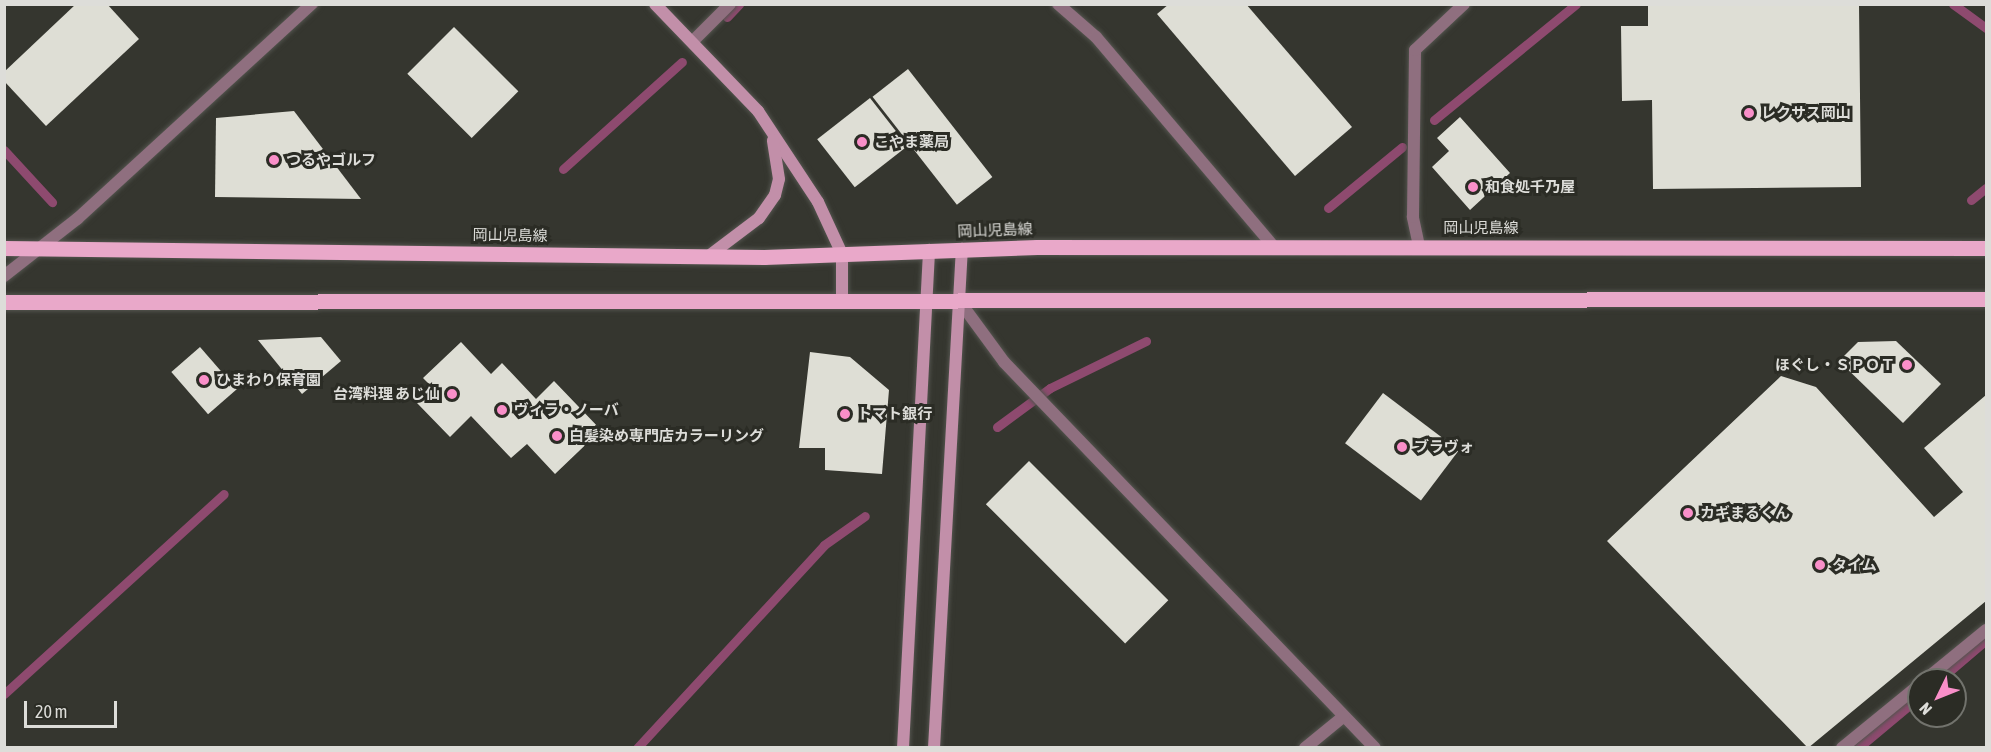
<!DOCTYPE html>
<html>
<head>
<meta charset="utf-8">
<style>
	body { margin:0 }
	#map { position:relative; width:1991px; height:752px; overflow:hidden; background:#35362f; font-family:"Asap Condensed","Noto Sans JP",sans-serif }
	div>[style] { position:absolute }
	.stream>* { height:9px; margin:-4.5px; padding:0 4.5px; transform-origin:4.5px; border-radius:4.5px; background:#8e4a6f }
	.building>* { inset:0; background:#deded5; transform-origin:0 0 }
	.roads { filter:drop-shadow(0 0 2px #53544e) drop-shadow(0 0 2px #53544e) }
	.street>* { height:12px; margin:-6px; padding:0 6px; transform-origin:6px; border-radius:6px; background:#8f6f7f }
	.secondary>* { height:12px; margin:-6px; padding:0 6px; transform-origin:6px; border-radius:6px; background:#c28fa9 }
	.primary>* { height:15px; margin:-7.5px; padding:0 7.5px; transform-origin:7.5px; border-radius:7.5px; background:#e9a8c9 }
	.dots>* { width:16px; height:16px; translate:-50% -50%; box-sizing:border-box; border:3px solid #2b2c25; border-radius:50% }
	span { translate:-50% -50%; white-space:nowrap; text-align:center; line-height:1.15; -webkit-text-stroke:6px #2b2c25; paint-order:stroke }
	.poi-label { font-size:15px; color:#ddddd9; font-weight:700 }
	.left { translate:0 -50%; text-align:left }
	.right { translate:-100% -50%; text-align:right }
	.street-label { font-size:15px; color:#ddddd9 }
	.frame { position:absolute; inset:0; border:6px solid #ddddd9; pointer-events:none }
	.north { position:absolute; left:1907px; top:668px; width:60px; height:60px; box-sizing:border-box; background:#2b2c25; border:2px solid #72736d; border-radius:50%; rotate:227deg; font-size:16px; font-weight:700; line-height:24px; text-align:center; color:#ddddd9 }
	.north::after { content:''; display:block; margin:auto; width:21px; height:27px; background:#f98fc9; clip-path:polygon(50% 0,100% 100%,50% 72%,0 100%) }
	.scale { position:absolute; left:24px; top:701px; width:93px; height:27px; box-sizing:border-box; border:3px solid #ddddd9; border-top:0; padding-left:8px; font-size:18px; line-height:21px; white-space:nowrap; color:#ddddd9; -webkit-text-stroke:4px #2b2c25; paint-order:stroke }
</style>
</head>
<body>
<div id="map">
	<div class="stream">
		<div style="left:1953px;top:4px;width:41px;rotate:36deg"></div>
		<div style="left:727px;top:17px;width:18px;rotate:-47deg"></div>
		<div style="left:1434px;top:120px;width:183px;rotate:-39.2deg"></div>
		<div style="left:4px;top:150px;width:71px;rotate:47.3deg"></div>
		<div style="left:563px;top:169px;width:160px;rotate:-42deg"></div>
		<div style="left:1971px;top:200px;width:19px;rotate:-39deg"></div>
		<div style="left:1328px;top:208px;width:96px;rotate:-39.5deg"></div>
		<div style="left:997px;top:427px;width:66px;rotate:-36.3deg"></div>
		<div style="left:1050px;top:388px;width:107px;rotate:-26.1deg"></div>
		<div style="left:1939px;top:680px;width:62px;rotate:-40.4deg"></div>
		<div style="left:4px;top:694px;width:297px;rotate:-42.3deg"></div>
		<div style="left:637px;top:748px;width:276px;rotate:-47.3deg"></div>
		<div style="left:824px;top:545px;width:50px;rotate:-35.3deg"></div>
		<div style="left:1858px;top:748px;width:80px;rotate:-39.9deg"></div>
	</div>
	<div class="building">
		<div style="clip-path:polygon(76px 4px,107px 4px,139px 39px,46px 126px,4px 81px,4px 72px)"></div>
		<div style="clip-path:polygon(1169px 4px,1246px 4px,1352px 127px,1295px 176px,1157px 14px)"></div>
		<div style="clip-path:polygon(1648px 4px,1859px 4px,1861px 187px,1653px 189px,1652px 100px,1622px 101px,1621px 26px,1648px 26px)"></div>
		<div style="left:454px;top:27px;width:91px;height:66px;rotate:45deg"></div>
		<div style="left:908px;top:69px;width:137px;height:45px;rotate:52deg"></div>
		<div style="left:870px;top:98px;width:61px;height:67px;rotate:52deg"></div>
		<div style="clip-path:polygon(294px 111px,361px 199px,215px 197px,216px 118px)"></div>
		<div style="clip-path:polygon(1460px 117px,1510px 173px,1470px 210px,1432px 167px,1449px 151px,1437px 138px)"></div>
		<div style="clip-path:polygon(321px 337px,341px 361px,302px 394px,258px 340px)"></div>
		<div style="clip-path:polygon(1896px 341px,1941px 384px,1903px 423px,1839px 361px,1858px 342px)"></div>
		<div style="clip-path:polygon(461px 342px,491px 374px,502px 363px,536px 399px,554px 381px,601px 430px,555px 474px,527px 444px,511px 458px,471px 416px,450px 437px,417px 403px,433px 388px,423px 378px)"></div>
		<div style="left:200px;top:347px;width:56px;height:38px;rotate:49deg"></div>
		<div style="clip-path:polygon(810px 352px,850px 357px,889px 390px,882px 474px,825px 470px,825px 448px,799px 448px)"></div>
		<div style="clip-path:polygon(1781px 376px,1816px 387px,1934px 517px,1963px 492px,1924px 448px,1986px 395px,1986px 601px,1808px 748px,1607px 541px)"></div>
		<div style="left:1383px;top:393px;width:95px;height:63px;rotate:37deg"></div>
		<div style="left:1029px;top:461px;width:197px;height:61px;rotate:45deg"></div>
	</div>
	<div class="roads">
		<div class="street">
			<div style="left:1058px;top:4px;width:50px;rotate:41deg"></div>
			<div style="left:1096px;top:37px;width:275px;rotate:49.7deg"></div>
			<div style="left:693px;top:41px;width:52px;rotate:-45deg"></div>
			<div style="left:1419px;top:246px;width:30px;rotate:-102deg"></div>
			<div style="left:1413px;top:217px;width:167px;rotate:-89.3deg"></div>
			<div style="left:1415px;top:50px;width:67px;rotate:-43.2deg"></div>
			<div style="left:4px;top:276px;width:93px;rotate:-38deg"></div>
			<div style="left:77px;top:219px;width:319px;rotate:-42.5deg"></div>
			<div style="left:960px;top:302px;width:74px;rotate:53.7deg"></div>
			<div style="left:1004px;top:362px;width:535px;rotate:46.14deg"></div>
			<div style="left:1925px;top:680px;width:79px;rotate:-39.3deg"></div>
			<div style="left:1305px;top:748px;width:50px;rotate:-39.4deg"></div>
			<div style="left:1842px;top:748px;width:99px;rotate:-39.3deg"></div>
		</div>
		<div class="secondary">
			<div style="left:655px;top:4px;width:149px;rotate:46.1deg"></div>
			<div style="left:758px;top:111px;width:109px;rotate:56.6deg"></div>
			<div style="left:818px;top:202px;width:57px;rotate:65.2deg"></div>
			<div style="left:842px;top:254px;width:49px;rotate:90deg"></div>
			<div style="left:710px;top:255px;width:61px;rotate:-37.1deg"></div>
			<div style="left:759px;top:218px;width:28px;rotate:-55deg"></div>
			<div style="left:775px;top:195px;width:16px;rotate:-76deg"></div>
			<div style="left:779px;top:179px;width:39px;rotate:-99deg"></div>
			<div style="left:903px;top:748px;width:499px;rotate:-87deg"></div>
			<div style="left:934px;top:748px;width:500px;rotate:-86.8deg"></div>
		</div>
		<div class="primary">
			<div style="left:4px;top:248px;width:760px;rotate:0.68deg"></div>
			<div style="left:764px;top:257px;width:273px;rotate:-2.1deg"></div>
			<div style="left:1037px;top:247px;width:949px;rotate:0.06deg"></div>
			<div style="left:4px;top:302px;width:1982px;rotate:-0.09deg"></div>
		</div>
	</div>
	<div class="dots">
		<div style="left:1749px;top:113px;background:#f98fc9"></div>
		<div style="left:862px;top:142px;background:#f98fc9"></div>
		<div style="left:274px;top:160px;background:#f98fc9"></div>
		<div style="left:1473px;top:187px;background:#f98fc9"></div>
		<div style="left:1907px;top:365px;background:#f98fc9"></div>
		<div style="left:204px;top:380px;background:#f98fc9"></div>
		<div style="left:452px;top:394px;background:#f98fc9"></div>
		<div style="left:502px;top:410px;background:#f98fc9"></div>
		<div style="left:845px;top:414px;background:#f98fc9"></div>
		<div style="left:557px;top:436px;background:#f98fc9"></div>
		<div style="left:1402px;top:447px;background:#f98fc9"></div>
		<div style="left:1688px;top:513px;background:#f98fc9"></div>
		<div style="left:1820px;top:565px;background:#f98fc9"></div>
	</div>
	<div class="poi-label">
		<span class="left" style="left:1761px;top:113px">レクサス岡山</span>
		<span class="left" style="left:874px;top:142px">こやま薬局</span>
		<span class="left" style="left:286px;top:160px">つるやゴルフ</span>
		<span class="left" style="left:1485px;top:187px">和食処千乃屋</span>
		<span class="right" style="left:1895px;top:365px">ほぐし・ＳＰＯＴ</span>
		<span class="left" style="left:216px;top:380px">ひまわり保育園</span>
		<span class="right" style="left:440px;top:394px">台湾料理 あじ仙</span>
		<span class="left" style="left:514px;top:410px">ヴィラ・ノーバ</span>
		<span class="left" style="left:857px;top:414px">トマト銀行</span>
		<span class="left" style="left:569px;top:436px">白髪染め専門店カラーリング</span>
		<span class="left" style="left:1414px;top:447px">ブラヴォ</span>
		<span class="left" style="left:1700px;top:513px">カギまるくん</span>
		<span class="left" style="left:1832px;top:565px">タイム</span>
	</div>
	<div class="street-label">
		<span style="left:1481px;top:228px">岡山児島線</span>
		<span style="left:995px;top:230px;rotate:-2deg">岡山児島線</span>
		<span style="left:510px;top:235px;rotate:1deg">岡山児島線</span>
	</div>
	<div class="frame"></div>
	<div class="north">N</div>
	<div class="scale">20 m</div>
</div>
</body>
</html>
